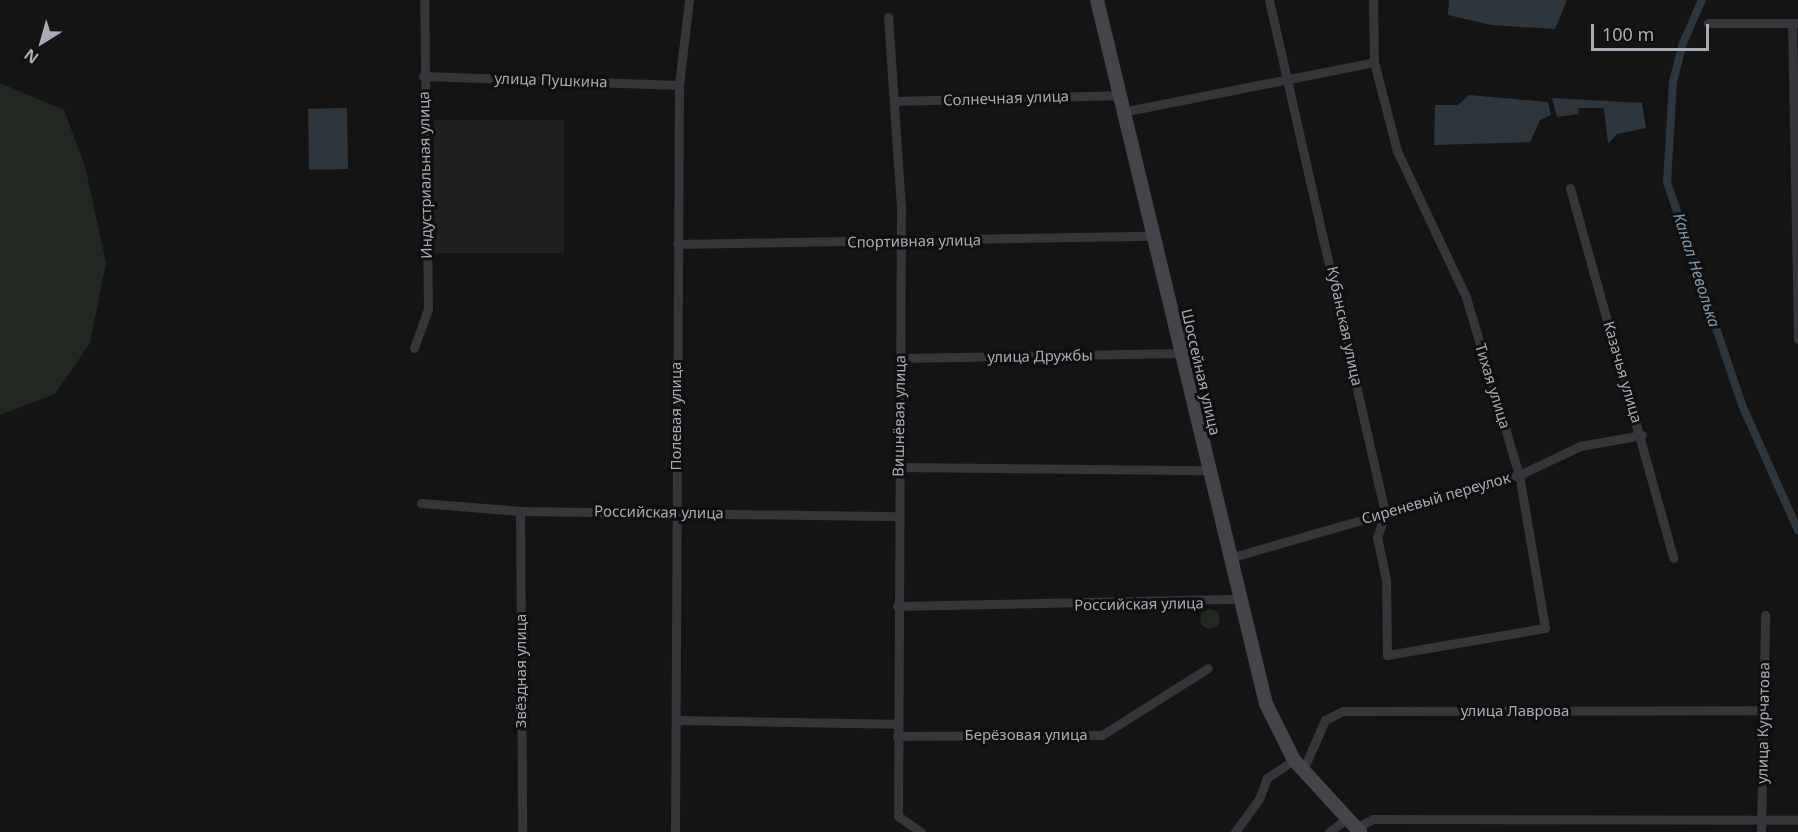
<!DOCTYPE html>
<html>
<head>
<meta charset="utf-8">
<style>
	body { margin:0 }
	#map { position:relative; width:1798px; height:832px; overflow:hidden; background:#141415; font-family:"Noto Sans",sans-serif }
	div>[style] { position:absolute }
	.built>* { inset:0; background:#202022; transform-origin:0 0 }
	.green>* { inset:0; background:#202821 }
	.round { border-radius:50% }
	.water>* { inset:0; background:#2d363d; transform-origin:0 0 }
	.canal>* { height:8px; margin:-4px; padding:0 4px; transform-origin:4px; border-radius:4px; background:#2d363d }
	.minor>* { height:9px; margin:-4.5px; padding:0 4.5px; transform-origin:4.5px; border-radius:4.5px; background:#35363a }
	.secondary>* { height:14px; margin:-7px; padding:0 7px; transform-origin:7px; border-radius:7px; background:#43454a }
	span { translate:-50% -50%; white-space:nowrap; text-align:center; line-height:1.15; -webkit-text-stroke:6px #0f0f10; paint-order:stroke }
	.street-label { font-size:15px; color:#a6abb5 }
	.water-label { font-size:16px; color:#7e99af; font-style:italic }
	.north { position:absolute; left:12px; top:12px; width:60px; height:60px; -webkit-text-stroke:4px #0f0f10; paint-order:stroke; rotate:217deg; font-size:16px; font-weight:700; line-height:24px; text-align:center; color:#a6abb5 }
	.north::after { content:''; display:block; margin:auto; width:21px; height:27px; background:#a6abb5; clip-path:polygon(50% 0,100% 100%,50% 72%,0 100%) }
	.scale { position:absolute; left:1591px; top:24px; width:118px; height:27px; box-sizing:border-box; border:3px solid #a6abb5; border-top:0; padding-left:8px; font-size:18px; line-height:21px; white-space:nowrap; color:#a6abb5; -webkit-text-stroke:4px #0f0f10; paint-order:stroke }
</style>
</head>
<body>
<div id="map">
	<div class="built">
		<div style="left:564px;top:120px;width:133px;height:130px;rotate:90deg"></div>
	</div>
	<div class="green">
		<div style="clip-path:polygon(0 83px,64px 110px,85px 166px,106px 263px,90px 343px,55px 394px,0 415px)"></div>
		<div class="round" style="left:1200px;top:609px;width:20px;height:20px"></div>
	</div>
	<div class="water">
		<div style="clip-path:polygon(1449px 0,1567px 0,1555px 29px,1491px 25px,1448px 15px)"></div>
		<div style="clip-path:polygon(1469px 95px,1548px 102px,1551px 115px,1540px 120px,1530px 142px,1434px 145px,1435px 105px,1458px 105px)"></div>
		<div style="clip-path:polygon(1552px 98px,1642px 103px,1646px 128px,1617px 134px,1608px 144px,1604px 108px,1578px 108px,1579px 114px,1557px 117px)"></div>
		<div style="left:347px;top:108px;width:61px;height:39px;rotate:89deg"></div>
	</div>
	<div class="canal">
		<div style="left:1702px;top:0;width:47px;rotate:113.8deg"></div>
		<div style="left:1683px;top:43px;width:40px;rotate:104.4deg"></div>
		<div style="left:1673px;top:82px;width:100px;rotate:93.4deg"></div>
		<div style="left:1667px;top:182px;width:235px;rotate:71.4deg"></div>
		<div style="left:1742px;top:405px;width:137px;rotate:65.9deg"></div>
	</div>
	<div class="minor">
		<div style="left:1269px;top:0;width:526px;rotate:77.26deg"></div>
		<div style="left:1385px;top:513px;width:25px;rotate:108deg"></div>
		<div style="left:1377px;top:537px;width:44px;rotate:78.2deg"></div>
		<div style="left:1386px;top:580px;width:75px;rotate:89.2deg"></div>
		<div style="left:1387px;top:655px;width:160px;rotate:-9.7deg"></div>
		<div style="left:1545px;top:628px;width:155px;rotate:-99.6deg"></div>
		<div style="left:1519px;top:475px;width:186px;rotate:-106.6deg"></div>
		<div style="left:1466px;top:297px;width:161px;rotate:-115.3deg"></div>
		<div style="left:1397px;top:151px;width:92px;rotate:-104.5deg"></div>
		<div style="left:1374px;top:62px;width:62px;rotate:-90.9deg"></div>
		<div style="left:888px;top:17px;width:191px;rotate:86.1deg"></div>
		<div style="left:901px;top:208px;width:608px;rotate:90.28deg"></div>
		<div style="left:898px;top:816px;width:28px;rotate:35deg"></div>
		<div style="left:1708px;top:23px;width:90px"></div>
		<div style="left:1792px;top:23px;width:316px;rotate:88.9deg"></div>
		<div style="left:423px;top:76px;width:256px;rotate:2deg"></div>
		<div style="left:894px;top:101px;width:223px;rotate:-1.5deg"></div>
		<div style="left:1122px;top:112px;width:257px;rotate:-11.2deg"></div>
		<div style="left:1570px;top:188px;width:384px;rotate:74.4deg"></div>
		<div style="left:677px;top:244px;width:475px;rotate:-1deg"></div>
		<div style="left:414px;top:348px;width:41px;rotate:-70.3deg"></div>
		<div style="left:428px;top:309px;width:309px;rotate:-90.7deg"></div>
		<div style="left:899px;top:358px;width:282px;rotate:-1deg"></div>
		<div style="left:899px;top:467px;width:308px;rotate:0.6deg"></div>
		<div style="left:421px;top:503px;width:99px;rotate:4.6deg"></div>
		<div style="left:520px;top:511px;width:378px;rotate:0.8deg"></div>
		<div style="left:520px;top:511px;width:321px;rotate:89.6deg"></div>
		<div style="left:1229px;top:558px;width:302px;rotate:-16deg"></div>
		<div style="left:1519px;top:475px;width:68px;rotate:-25.4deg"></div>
		<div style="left:1580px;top:446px;width:63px;rotate:-10.1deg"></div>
		<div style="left:897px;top:606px;width:341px;rotate:-1.2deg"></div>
		<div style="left:677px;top:720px;width:219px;rotate:1deg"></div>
		<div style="left:897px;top:736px;width:205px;rotate:-0.3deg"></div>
		<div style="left:1102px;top:735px;width:125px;rotate:-32.3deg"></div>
		<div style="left:1303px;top:770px;width:55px;rotate:-66.3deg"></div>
		<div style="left:1325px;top:720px;width:20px;rotate:-27deg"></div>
		<div style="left:1343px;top:711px;width:419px;rotate:-0.1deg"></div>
		<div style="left:1356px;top:828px;width:19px;rotate:-28deg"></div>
		<div style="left:1373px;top:819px;width:425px;rotate:0.1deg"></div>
		<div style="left:675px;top:832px;width:747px;rotate:-89.69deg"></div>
		<div style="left:679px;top:85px;width:86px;rotate:-83.3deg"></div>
		<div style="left:1235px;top:832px;width:41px;rotate:-54deg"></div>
		<div style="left:1259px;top:799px;width:22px;rotate:-69deg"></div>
		<div style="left:1267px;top:778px;width:32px;rotate:-34deg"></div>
		<div style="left:1329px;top:832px;width:21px;rotate:-37deg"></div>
		<div style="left:1761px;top:832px;width:217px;rotate:-88.9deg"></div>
	</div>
	<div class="secondary">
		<div style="left:1097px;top:0;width:724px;rotate:76.5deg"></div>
		<div style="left:1266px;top:704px;width:63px;rotate:63.4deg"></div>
		<div style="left:1294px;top:760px;width:98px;rotate:47.5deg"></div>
	</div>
	<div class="street-label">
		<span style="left:551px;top:80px;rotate:2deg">улица Пушкина</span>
		<span style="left:1006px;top:98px;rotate:-2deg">Солнечная улица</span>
		<span style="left:425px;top:175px;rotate:-91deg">Индустриальная улица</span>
		<span style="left:914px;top:241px;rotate:-1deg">Спортивная улица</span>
		<span style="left:1345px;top:326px;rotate:78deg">Кубанская улица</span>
		<span style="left:1040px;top:356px;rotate:-1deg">улица Дружбы</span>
		<span style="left:1201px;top:372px;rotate:77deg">Шоссейная улица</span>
		<span style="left:1623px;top:372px;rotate:74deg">Казачья улица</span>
		<span style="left:1493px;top:386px;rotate:73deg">Тихая улица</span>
		<span style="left:676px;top:416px;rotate:-90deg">Полевая улица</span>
		<span style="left:899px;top:416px;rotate:-89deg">Вишнёвая улица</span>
		<span style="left:1436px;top:498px;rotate:-16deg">Сиреневый переулок</span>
		<span style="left:659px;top:512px;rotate:1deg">Российская улица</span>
		<span style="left:1139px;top:604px;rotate:-1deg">Российская улица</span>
		<span style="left:521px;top:671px;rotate:-90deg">Звёздная улица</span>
		<span style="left:1515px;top:711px">улица Лаврова</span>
		<span style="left:1763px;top:723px;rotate:-89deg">улица Курчатова</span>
		<span style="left:1026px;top:735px">Берёзовая улица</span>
	</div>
	<div class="water-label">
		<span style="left:1697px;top:270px;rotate:72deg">Канал Неволька</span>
	</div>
	<div class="north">N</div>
	<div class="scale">100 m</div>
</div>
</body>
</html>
